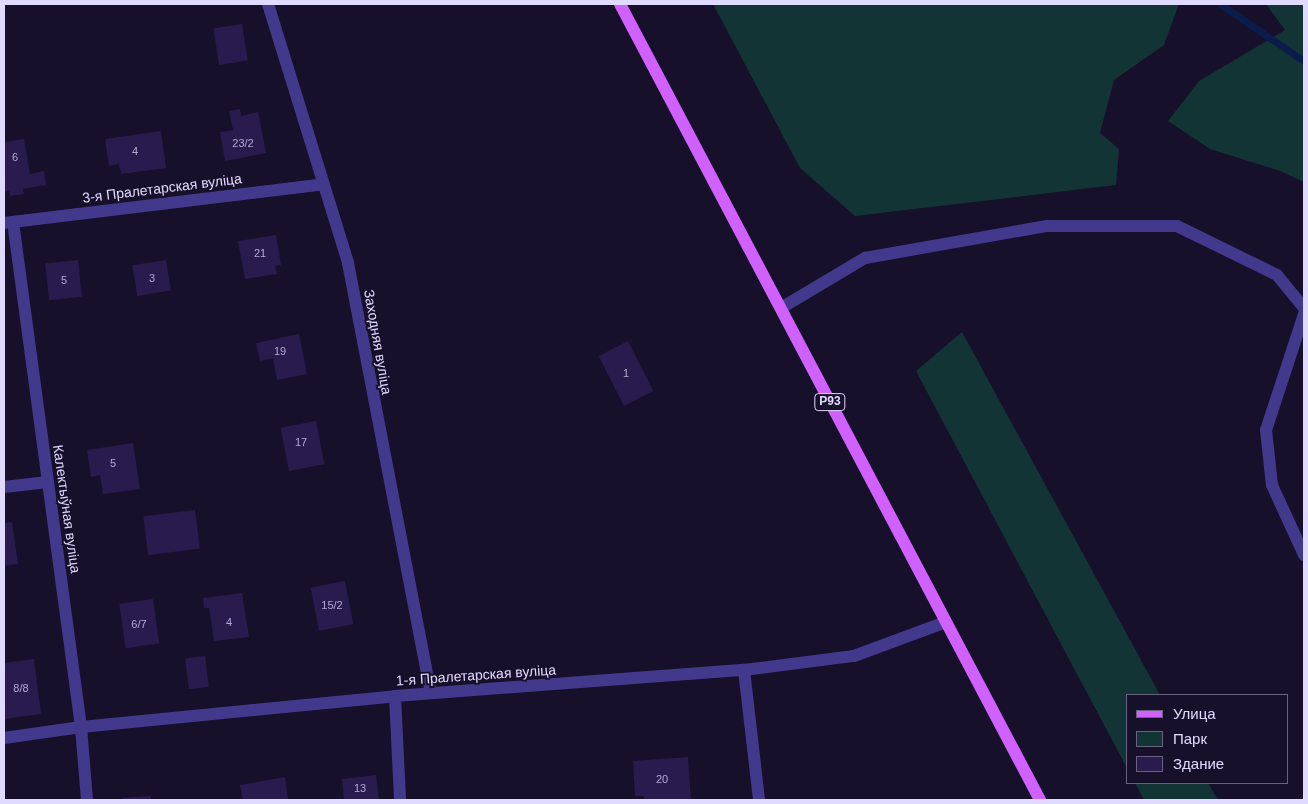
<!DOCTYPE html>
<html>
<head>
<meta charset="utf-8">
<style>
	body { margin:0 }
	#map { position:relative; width:1308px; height:804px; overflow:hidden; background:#17102b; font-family:Arial,sans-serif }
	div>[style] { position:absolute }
	.green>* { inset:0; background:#133435 }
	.stream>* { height:7px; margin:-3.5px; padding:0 3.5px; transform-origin:3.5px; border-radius:3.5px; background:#091c4b }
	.building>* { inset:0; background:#291b4d; transform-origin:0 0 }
	.service>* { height:12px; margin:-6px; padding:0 6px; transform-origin:6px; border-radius:6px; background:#43398c }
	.minor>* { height:12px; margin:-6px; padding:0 6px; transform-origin:6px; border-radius:6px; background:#43398c }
	.primary>* { height:12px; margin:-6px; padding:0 6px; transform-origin:6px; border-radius:6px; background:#d061ff }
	span { translate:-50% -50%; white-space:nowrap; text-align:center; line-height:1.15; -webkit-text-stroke:4px #17102b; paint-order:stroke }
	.number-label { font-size:11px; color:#b3aad2 }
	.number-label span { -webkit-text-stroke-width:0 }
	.shield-label span { padding:1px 4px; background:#17102b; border:1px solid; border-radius:4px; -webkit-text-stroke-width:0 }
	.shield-label { font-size:12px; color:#e1daff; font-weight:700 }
	.street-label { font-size:14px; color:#e1daff }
	.frame { position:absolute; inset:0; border:5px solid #e1daff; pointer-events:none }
	.legend { position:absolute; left:1126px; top:694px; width:162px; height:90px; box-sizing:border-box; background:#17102b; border:1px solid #686180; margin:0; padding:6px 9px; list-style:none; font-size:15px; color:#e1daff }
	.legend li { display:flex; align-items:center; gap:10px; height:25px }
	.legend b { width:25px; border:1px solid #686180 }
</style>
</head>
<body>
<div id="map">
	<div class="green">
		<div style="clip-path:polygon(713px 4px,1179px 4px,1164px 45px,1114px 80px,1100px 133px,1119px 149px,1116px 185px,855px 216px,800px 168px)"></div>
		<div style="clip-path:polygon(1266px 4px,1304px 4px,1304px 182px,1280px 171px,1210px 149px,1168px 121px,1199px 81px,1285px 30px)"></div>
		<div style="clip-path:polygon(962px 332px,1160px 695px,1127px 695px,1127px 768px,916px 371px)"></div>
		<div style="clip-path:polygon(1135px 783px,1208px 783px,1218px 800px,1144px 800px)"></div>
	</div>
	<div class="stream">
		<div style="left:1220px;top:4px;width:102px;rotate:34.2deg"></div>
	</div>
	<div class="building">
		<div style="left:242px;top:24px;width:37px;height:29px;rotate:81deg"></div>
		<div style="clip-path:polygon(240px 109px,241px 116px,258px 112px,266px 153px,225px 161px,220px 132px,233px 130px,229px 111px)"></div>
		<div style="clip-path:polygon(161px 131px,166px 168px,121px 174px,119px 164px,109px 166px,105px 139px)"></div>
		<div style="clip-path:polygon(24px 139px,30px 174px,44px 171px,46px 185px,23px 189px,24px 194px,10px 196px,9px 191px,4px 192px,4px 142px)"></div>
		<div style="clip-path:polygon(276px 235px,281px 265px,275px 266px,277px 274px,245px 279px,238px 241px)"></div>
		<div style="left:78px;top:260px;width:37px;height:33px;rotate:84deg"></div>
		<div style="left:166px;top:260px;width:31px;height:34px;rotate:81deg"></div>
		<div style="clip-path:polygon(299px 334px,307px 374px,277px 380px,273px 358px,260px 361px,256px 343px)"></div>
		<div style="left:628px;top:341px;width:56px;height:33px;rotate:63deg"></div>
		<div style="left:316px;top:421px;width:44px;height:36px;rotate:79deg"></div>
		<div style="clip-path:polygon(133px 443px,140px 489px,103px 494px,100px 475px,91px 477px,87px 450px)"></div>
		<div style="left:195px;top:510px;width:39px;height:52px;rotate:83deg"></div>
		<div style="clip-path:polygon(12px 522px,18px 564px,4px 566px,4px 523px)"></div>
		<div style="left:345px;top:581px;width:44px;height:35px;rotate:79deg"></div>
		<div style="clip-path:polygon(242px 593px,249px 637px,214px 641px,209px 608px,204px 608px,203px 598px)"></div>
		<div style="left:153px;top:599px;width:45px;height:34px;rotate:82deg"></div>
		<div style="left:205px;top:656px;width:31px;height:20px;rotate:83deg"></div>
		<div style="clip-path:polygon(34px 659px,41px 714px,4px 719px,4px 663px)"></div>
		<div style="clip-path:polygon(688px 757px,691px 800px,644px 800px,644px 796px,635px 796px,633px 761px)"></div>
		<div style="clip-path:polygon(376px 775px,379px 800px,344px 800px,342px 779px)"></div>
		<div style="clip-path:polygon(285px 777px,288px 800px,243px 800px,240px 785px)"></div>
		<div style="clip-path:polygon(151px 796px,151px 800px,123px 800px,123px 798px)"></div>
	</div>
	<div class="service">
		<div style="left:781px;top:308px;width:98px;rotate:-30.8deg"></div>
		<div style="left:865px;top:258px;width:185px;rotate:-10deg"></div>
		<div style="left:1047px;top:226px;width:130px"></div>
		<div style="left:1177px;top:226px;width:111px;rotate:26.1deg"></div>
		<div style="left:1277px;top:275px;width:43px;rotate:50.7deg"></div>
		<div style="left:1304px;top:314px;width:122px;rotate:108.1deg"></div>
		<div style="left:1266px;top:430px;width:55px;rotate:83.8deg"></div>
		<div style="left:1272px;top:485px;width:77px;rotate:65.4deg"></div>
		<div style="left:744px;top:670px;width:131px;rotate:83.4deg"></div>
	</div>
	<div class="minor">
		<div style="left:268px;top:4px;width:271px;rotate:72.8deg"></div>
		<div style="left:348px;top:263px;width:438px;rotate:79.1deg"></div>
		<div style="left:13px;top:222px;width:510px;rotate:82.33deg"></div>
		<div style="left:81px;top:727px;width:73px;rotate:85.3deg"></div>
		<div style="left:4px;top:223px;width:322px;rotate:-6.9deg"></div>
		<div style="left:4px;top:487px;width:44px;rotate:-6.5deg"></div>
		<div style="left:395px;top:696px;width:104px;rotate:87.2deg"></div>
		<div style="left:4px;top:738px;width:78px;rotate:-8.1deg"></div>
		<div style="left:81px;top:727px;width:316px;rotate:-5.6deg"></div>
		<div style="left:395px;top:696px;width:350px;rotate:-4.3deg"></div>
		<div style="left:744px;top:670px;width:111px;rotate:-7.3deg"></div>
		<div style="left:854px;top:656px;width:98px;rotate:-20.3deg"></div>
	</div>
	<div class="primary">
		<div style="left:620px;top:4px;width:900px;rotate:62.18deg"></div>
	</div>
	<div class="number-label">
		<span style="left:243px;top:143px">23/2</span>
		<span style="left:135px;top:151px">4</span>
		<span style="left:15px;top:157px">6</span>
		<span style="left:260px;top:253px">21</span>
		<span style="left:152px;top:278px">3</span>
		<span style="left:64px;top:280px">5</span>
		<span style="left:280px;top:351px">19</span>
		<span style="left:626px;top:373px">1</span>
		<span style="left:301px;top:442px">17</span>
		<span style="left:113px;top:463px">5</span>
		<span style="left:332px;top:605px">15/2</span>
		<span style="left:229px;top:622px">4</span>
		<span style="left:139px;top:624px">6/7</span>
		<span style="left:21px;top:688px">8/8</span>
		<span style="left:662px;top:779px">20</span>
		<span style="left:360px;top:788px">13</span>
	</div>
	<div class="shield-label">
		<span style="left:830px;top:402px">Р93</span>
	</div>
	<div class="street-label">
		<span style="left:162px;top:188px;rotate:-7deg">3-я Пралетарская вуліца</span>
		<span style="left:378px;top:342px;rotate:80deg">Заходняя вуліца</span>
		<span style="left:67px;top:509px;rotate:82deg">Калектыўная вуліца</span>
		<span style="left:476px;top:675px;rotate:-4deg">1-я Пралетарская вуліца</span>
	</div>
	<div class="frame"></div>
	<ul class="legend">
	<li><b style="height:6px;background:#d061ff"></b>Улица</li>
	<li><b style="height:14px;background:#133435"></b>Парк</li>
	<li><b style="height:14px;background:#291b4d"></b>Здание</li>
	</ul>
</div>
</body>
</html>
